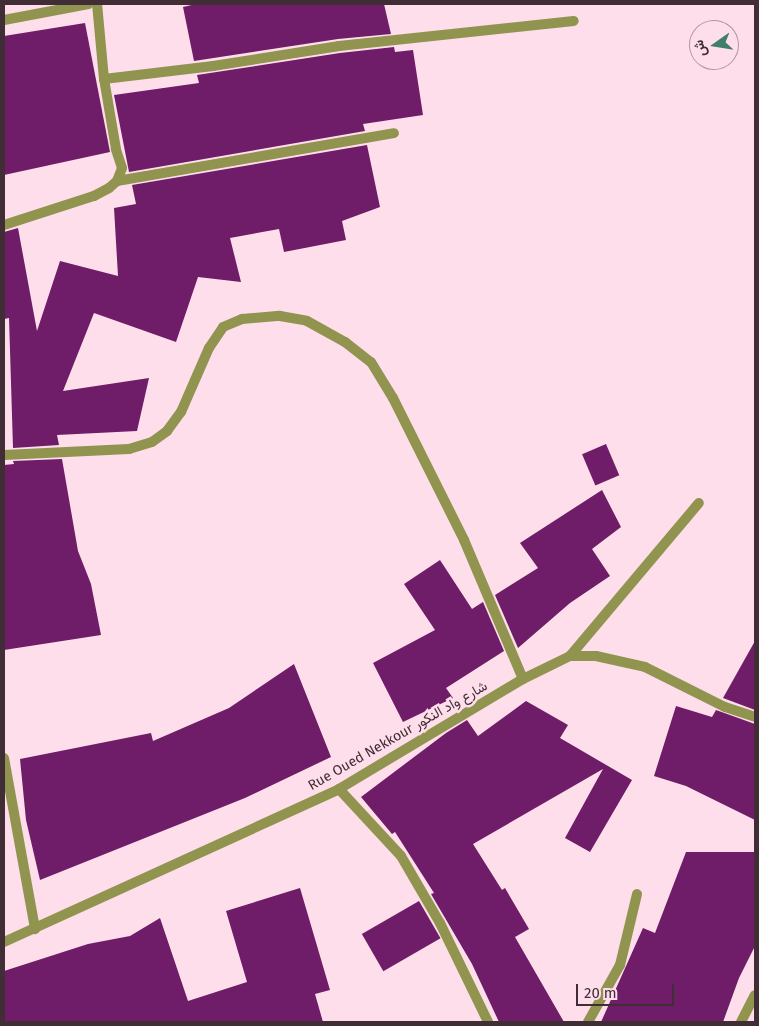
<!DOCTYPE html>
<html>
<head>
<meta charset="utf-8">
<style>
	body { margin:0 }
	#map { position:relative; width:759px; height:1026px; overflow:hidden; background:#fddeea; font-family:"Fira Sans",Vazirmatn,sans-serif }
	div>[style] { position:absolute }
	.building>* { inset:0; background:#6f1d68; transform-origin:0 0 }
	.service>* { height:10px; margin:-5px; padding:0 5px; transform-origin:5px; border-radius:5px; background:#90944f }
	.minor>* { height:10px; margin:-5px; padding:0 5px; transform-origin:5px; border-radius:5px; background:#90944f }
	span { translate:-50% -50%; white-space:nowrap; text-align:center; line-height:1.15; -webkit-text-stroke:5px #fddeea; paint-order:stroke }
	.street-label { font-size:14px; color:#412d36 }
	.frame { position:absolute; inset:0; border:5px solid #412d36; pointer-events:none }
	.north { position:absolute; left:689px; top:20px; width:50px; height:50px; box-sizing:border-box; background:#fddeea; border:1px solid #b297a2; border-radius:50%; rotate:257deg; font-size:14px; font-weight:700; line-height:20px; text-align:center; color:#412d36 }
	.north::after { content:''; display:block; margin:auto; width:18px; height:22px; background:#3f7e6b; clip-path:polygon(50% 0,100% 100%,50% 72%,0 100%) }
	.scale { position:absolute; left:576px; top:984px; width:98px; height:22px; box-sizing:border-box; border:2px solid #412d36; border-top:0; padding-left:6px; font-size:15px; line-height:18px; white-space:nowrap; color:#412d36; -webkit-text-stroke:4px #fddeea; paint-order:stroke }
</style>
</head>
<body>
<div id="map">
	<div class="building">
		<div style="clip-path:polygon(196px 4px,384px 4px,391px 34px,338px 39px,194px 61px,183px 7px)"></div>
		<div style="clip-path:polygon(85px 23px,110px 152px,4px 175px,4px 36px)"></div>
		<div style="clip-path:polygon(394px 47px,395px 52px,413px 50px,423px 115px,363px 124px,365px 131px,129px 172px,114px 95px,199px 83px,197px 75px,340px 53px)"></div>
		<div style="clip-path:polygon(367px 145px,380px 207px,342px 221px,346px 240px,284px 252px,279px 229px,230px 238px,241px 282px,198px 277px,176px 342px,94px 313px,63px 391px,149px 378px,137px 431px,57px 435px,59px 445px,13px 448px,9px 318px,4px 319px,4px 232px,18px 228px,37px 331px,60px 261px,118px 276px,114px 208px,136px 204px,132px 185px)"></div>
		<div style="left:606px;top:444px;width:34px;height:26px;rotate:67deg"></div>
		<div style="clip-path:polygon(62px 459px,78px 551px,91px 584px,101px 635px,4px 650px,4px 465px,14px 464px,13px 461px)"></div>
		<div style="clip-path:polygon(602px 490px,621px 527px,592px 549px,610px 576px,570px 603px,518px 648px,495px 595px,538px 568px,520px 543px)"></div>
		<div style="clip-path:polygon(440px 560px,472px 609px,483px 602px,504px 651px,446px 688px,453px 698px,403px 722px,373px 663px,435px 630px,404px 584px)"></div>
		<div style="clip-path:polygon(755px 641px,755px 710px,723px 698px)"></div>
		<div style="clip-path:polygon(294px 664px,331px 757px,245px 798px,40px 880px,26px 820px,20px 759px,151px 733px,153px 741px,229px 708px)"></div>
		<div style="clip-path:polygon(526px 701px,568px 725px,560px 738px,632px 780px,590px 852px,565px 838px,603px 769px,473px 844px,502px 890px,505px 888px,529px 929px,515px 937px,564px 1022px,499px 1022px,472px 964px,431px 894px,434px 893px,395px 832px,392px 834px,361px 797px,446px 733px,467px 720px,478px 736px)"></div>
		<div style="clip-path:polygon(676px 706px,712px 717px,716px 710px,755px 724px,755px 820px,686px 786px,654px 776px)"></div>
		<div style="clip-path:polygon(686px 852px,755px 852px,755px 946px,739px 978px,723px 1022px,601px 1022px,643px 928px,655px 933px)"></div>
		<div style="clip-path:polygon(300px 888px,330px 990px,315px 994px,323px 1022px,4px 1022px,4px 971px,88px 944px,130px 936px,160px 918px,188px 1001px,247px 982px,226px 911px)"></div>
		<div style="left:419px;top:901px;width:43px;height:66px;rotate:60deg"></div>
	</div>
	<div class="service">
		<div style="left:104px;top:79px;width:110px;rotate:-6.8deg"></div>
		<div style="left:213px;top:66px;width:128px;rotate:-9deg"></div>
		<div style="left:339px;top:46px;width:236px;rotate:-6.1deg"></div>
		<div style="left:588px;top:1022px;width:65px;rotate:-60.7deg"></div>
		<div style="left:620px;top:965px;width:73px;rotate:-76.5deg"></div>
	</div>
	<div class="minor">
		<div style="left:4px;top:20px;width:86px;rotate:-10.7deg"></div>
		<div style="left:117px;top:181px;width:281px;rotate:-9.8deg"></div>
		<div style="left:4px;top:225px;width:95px;rotate:-17.9deg"></div>
		<div style="left:94px;top:196px;width:17px;rotate:-28deg"></div>
		<div style="left:109px;top:188px;width:11px;rotate:-41deg"></div>
		<div style="left:117px;top:181px;width:14px;rotate:-69deg"></div>
		<div style="left:122px;top:168px;width:20px;rotate:-108deg"></div>
		<div style="left:116px;top:149px;width:71px;rotate:-99.7deg"></div>
		<div style="left:104px;top:79px;width:75px;rotate:-95.3deg"></div>
		<div style="left:4px;top:455px;width:125px;rotate:-2.7deg"></div>
		<div style="left:129px;top:449px;width:24px;rotate:-17deg"></div>
		<div style="left:152px;top:442px;width:19px;rotate:-36deg"></div>
		<div style="left:167px;top:431px;width:24px;rotate:-54deg"></div>
		<div style="left:181px;top:412px;width:70px;rotate:-66.4deg"></div>
		<div style="left:209px;top:348px;width:25px;rotate:-56deg"></div>
		<div style="left:223px;top:327px;width:21px;rotate:-23deg"></div>
		<div style="left:242px;top:319px;width:38px;rotate:-5deg"></div>
		<div style="left:280px;top:316px;width:27px;rotate:10deg"></div>
		<div style="left:307px;top:321px;width:43px;rotate:28.9deg"></div>
		<div style="left:345px;top:342px;width:33px;rotate:38deg"></div>
		<div style="left:371px;top:362px;width:42px;rotate:58.6deg"></div>
		<div style="left:393px;top:398px;width:159px;rotate:63.4deg"></div>
		<div style="left:464px;top:540px;width:151px;rotate:67deg"></div>
		<div style="left:570px;top:656px;width:200px;rotate:-49.9deg"></div>
		<div style="left:4px;top:758px;width:174px;rotate:79.7deg"></div>
		<div style="left:339px;top:789px;width:91px;rotate:47.2deg"></div>
		<div style="left:401px;top:856px;width:78px;rotate:59.8deg"></div>
		<div style="left:440px;top:923px;width:110px;rotate:64.1deg"></div>
		<div style="left:4px;top:942px;width:368px;rotate:-24.5deg"></div>
		<div style="left:339px;top:789px;width:214px;rotate:-30.9deg"></div>
		<div style="left:523px;top:679px;width:52px;rotate:-26.1deg"></div>
		<div style="left:570px;top:656px;width:26px"></div>
		<div style="left:596px;top:656px;width:50px;rotate:12.7deg"></div>
		<div style="left:645px;top:667px;width:89px;rotate:26.6deg"></div>
		<div style="left:725px;top:707px;width:32px;rotate:18deg"></div>
		<div style="left:741px;top:1022px;width:30px;rotate:-63deg"></div>
	</div>
	<div class="street-label">
		<span style="left:398px;top:736px;rotate:-30deg">Rue Oued Nekkour شارع واد النکور</span>
	</div>
	<div class="frame"></div>
	<div class="north">ش</div>
	<div class="scale">20 m</div>
</div>
</body>
</html>
